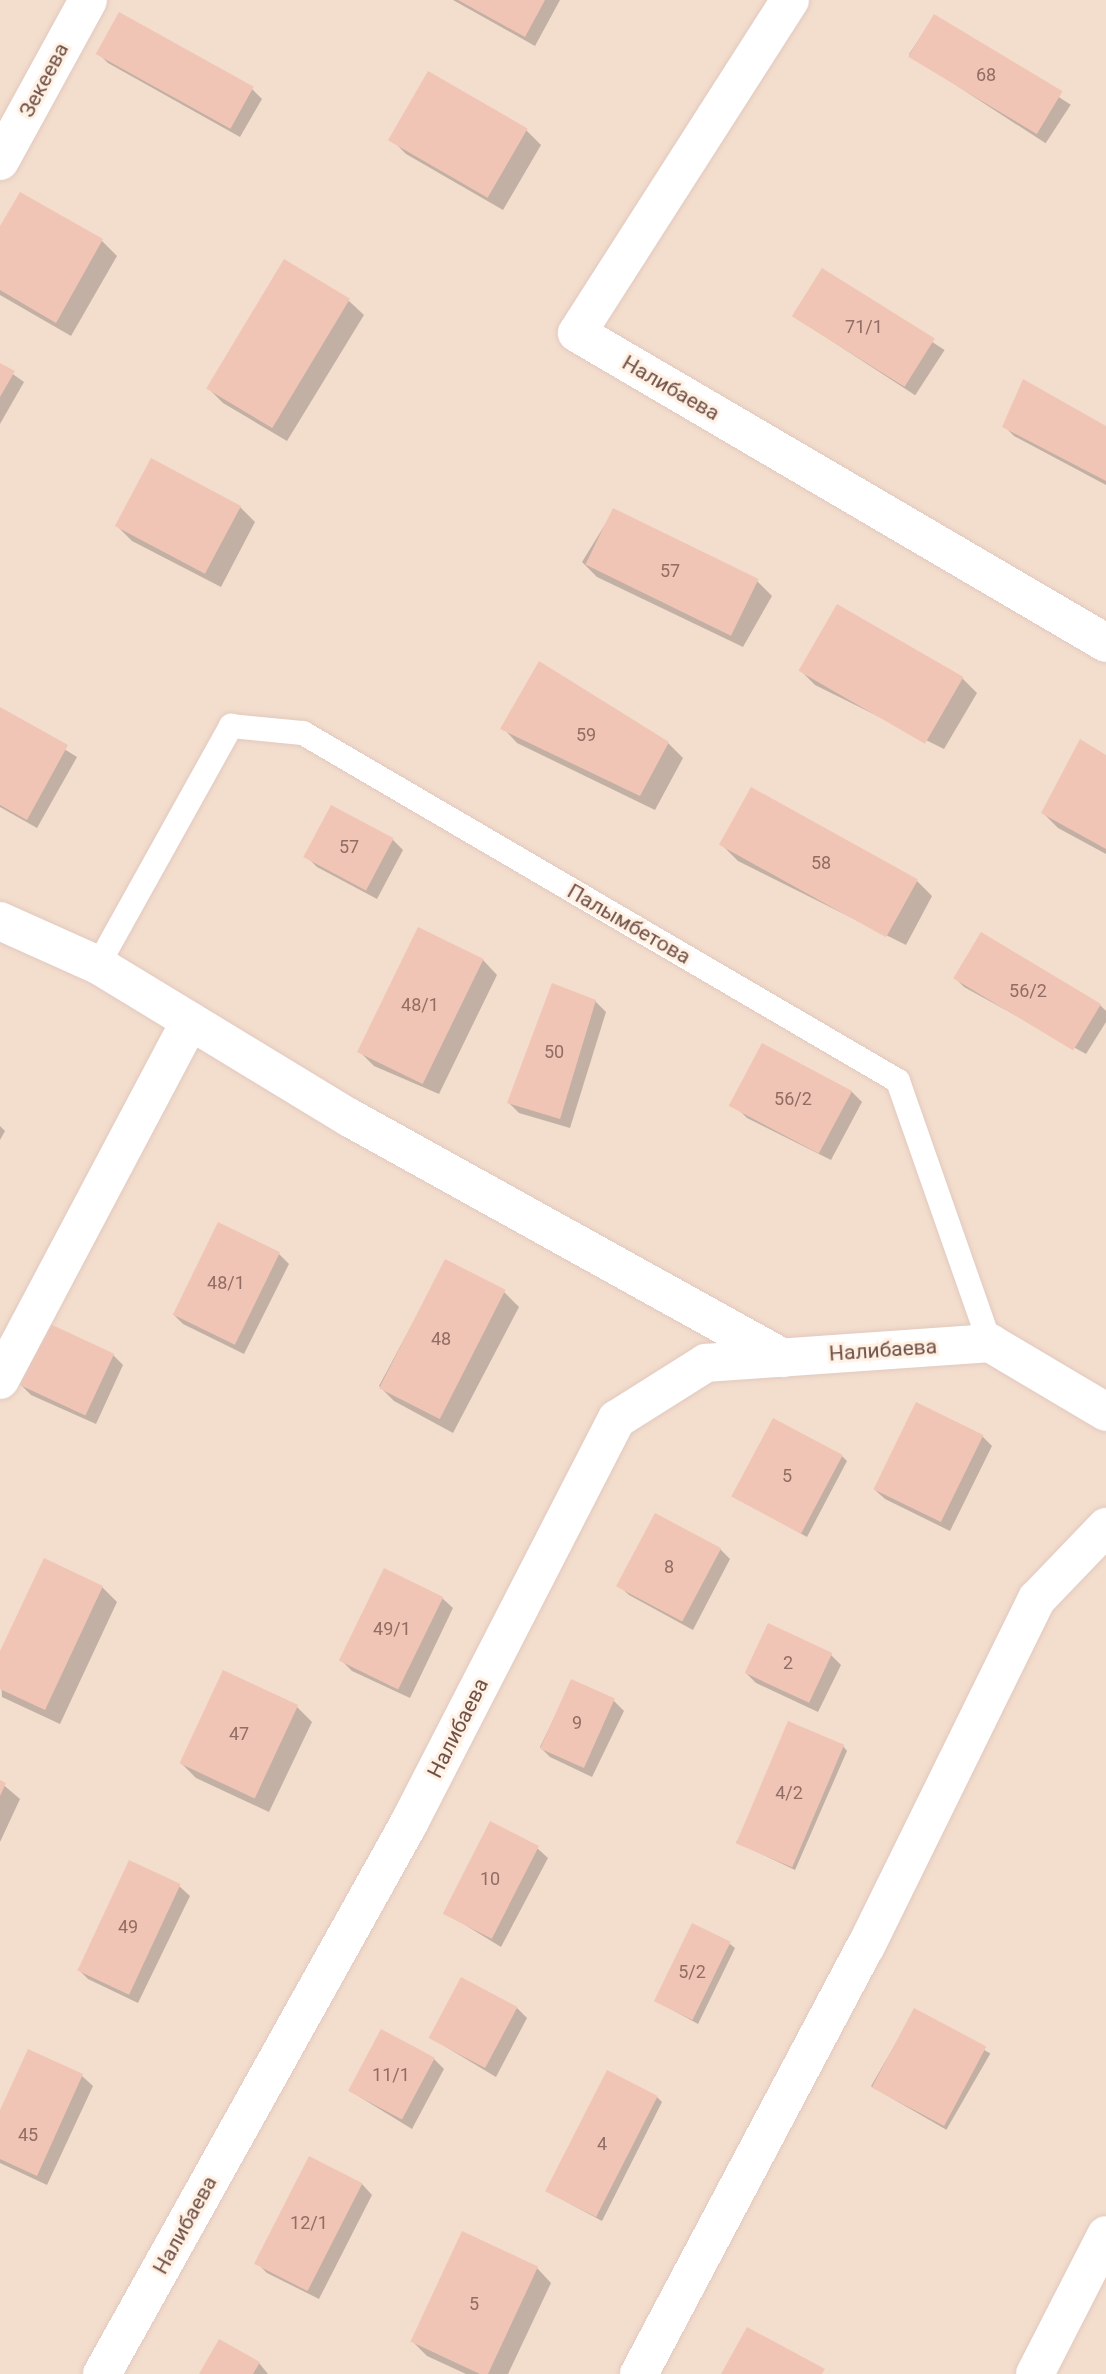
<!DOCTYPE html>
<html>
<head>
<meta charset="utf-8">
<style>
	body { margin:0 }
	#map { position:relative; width:1106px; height:2374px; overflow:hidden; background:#fcecde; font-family:Roboto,sans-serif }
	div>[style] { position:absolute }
	.residential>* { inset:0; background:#f3ddcd; transform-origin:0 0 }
	.shadow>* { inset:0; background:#0003; transform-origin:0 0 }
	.building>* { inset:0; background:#f1c5b6; transform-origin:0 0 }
	.roads { filter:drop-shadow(0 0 2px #e1c9be) drop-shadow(0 0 2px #e1c9be) }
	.service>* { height:24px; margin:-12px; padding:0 12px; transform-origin:12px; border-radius:12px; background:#fff }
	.minor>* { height:38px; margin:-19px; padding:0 19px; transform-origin:19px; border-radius:19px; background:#fff }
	span { translate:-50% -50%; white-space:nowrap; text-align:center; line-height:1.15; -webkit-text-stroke:6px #fff1e4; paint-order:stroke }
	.number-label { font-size:18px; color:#916d63 }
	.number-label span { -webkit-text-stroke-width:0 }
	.street-label { font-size:21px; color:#715047 }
</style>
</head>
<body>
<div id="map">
	<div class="residential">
		<div style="left:0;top:0;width:1106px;height:2374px"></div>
	</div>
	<div class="shadow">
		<div style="clip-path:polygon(453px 0,560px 0,535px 46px)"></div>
		<div style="left:934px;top:16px;width:163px;height:46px;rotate:33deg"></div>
		<div style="clip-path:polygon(98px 53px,252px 89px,262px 99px,240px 137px,108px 63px)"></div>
		<div style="clip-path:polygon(526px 130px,541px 145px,503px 210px,406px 154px,391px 139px)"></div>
		<div style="clip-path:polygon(20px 194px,102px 241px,117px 256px,71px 336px,0 295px,0 230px)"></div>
		<div style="left:823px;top:271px;width:145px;height:54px;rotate:33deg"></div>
		<div style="clip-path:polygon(349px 301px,364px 315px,287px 441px,223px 403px,208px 388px)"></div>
		<div style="clip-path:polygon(0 365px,24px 382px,0 424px)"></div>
		<div style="clip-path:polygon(1004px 426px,1106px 428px,1106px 485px,1014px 436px)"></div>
		<div style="clip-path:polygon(240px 507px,255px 522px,221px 587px,132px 541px,117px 526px)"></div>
		<div style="clip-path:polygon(614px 510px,757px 581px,772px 596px,743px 647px,597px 577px,582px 562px)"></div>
		<div style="clip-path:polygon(800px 670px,962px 678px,977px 693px,944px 749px,815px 685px)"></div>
		<div style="clip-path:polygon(0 709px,77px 757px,37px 828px,0 807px)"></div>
		<div style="clip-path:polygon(503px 728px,668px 743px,683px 758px,655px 810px,517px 743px)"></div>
		<div style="clip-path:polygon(1106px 757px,1106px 854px,1058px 828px,1043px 813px)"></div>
		<div style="clip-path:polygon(331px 807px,393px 840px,403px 850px,377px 899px,317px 867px,306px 856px)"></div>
		<div style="clip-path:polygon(723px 846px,917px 881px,932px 896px,906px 945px,738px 861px)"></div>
		<div style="clip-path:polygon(483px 960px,497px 975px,439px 1094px,374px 1066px,359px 1051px)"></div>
		<div style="clip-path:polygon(954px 977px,1100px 1005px,1106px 1011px,1106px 1022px,1086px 1054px,964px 987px)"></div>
		<div style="clip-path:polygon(595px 1001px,606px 1012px,570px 1128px,519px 1113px,509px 1103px)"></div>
		<div style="clip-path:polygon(763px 1045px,851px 1091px,862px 1102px,831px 1160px,747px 1118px,737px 1108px)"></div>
		<div style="clip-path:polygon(0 1126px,5px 1131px,0 1140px)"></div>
		<div style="clip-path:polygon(279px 1254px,289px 1264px,244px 1354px,183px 1324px,173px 1314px)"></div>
		<div style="clip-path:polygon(446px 1261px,504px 1292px,519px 1307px,453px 1433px,394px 1401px,379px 1386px)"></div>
		<div style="clip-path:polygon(113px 1355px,123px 1365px,96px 1424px,31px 1395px,21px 1385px)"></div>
		<div style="clip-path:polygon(982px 1436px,992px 1446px,950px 1531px,885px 1499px,874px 1489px)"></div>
		<div style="clip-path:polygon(842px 1456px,847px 1461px,807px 1537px,733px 1496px)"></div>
		<div style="clip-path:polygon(720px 1549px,730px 1559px,693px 1630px,629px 1595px,618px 1585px)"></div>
		<div style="clip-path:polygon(102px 1587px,117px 1602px,60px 1724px,2px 1697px,0 1655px)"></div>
		<div style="clip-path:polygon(442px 1598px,453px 1608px,410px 1698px,352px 1671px,342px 1661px)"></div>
		<div style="clip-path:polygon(831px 1655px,841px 1665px,818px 1712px,756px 1683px,746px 1673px)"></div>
		<div style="clip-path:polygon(224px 1673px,297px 1707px,312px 1722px,269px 1812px,196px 1778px,181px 1763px)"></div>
		<div style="clip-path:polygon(572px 1681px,614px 1701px,624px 1711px,592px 1777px,550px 1757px,540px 1747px)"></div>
		<div style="clip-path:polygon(843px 1746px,847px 1751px,795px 1870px,736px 1842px)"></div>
		<div style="clip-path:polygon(0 1782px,20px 1799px,0 1842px)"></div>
		<div style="clip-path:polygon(537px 1848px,548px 1858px,501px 1947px,444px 1912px)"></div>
		<div style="clip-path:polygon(179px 1886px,190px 1896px,138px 2003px,88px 1979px,78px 1969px)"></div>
		<div style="clip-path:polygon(730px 1944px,735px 1948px,698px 2024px,656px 2001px)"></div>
		<div style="clip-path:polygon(517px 2008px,527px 2018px,496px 2077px,431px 2038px)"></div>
		<div style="left:915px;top:2010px;width:87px;height:88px;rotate:30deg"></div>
		<div style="clip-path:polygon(29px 2051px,82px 2076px,93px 2086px,47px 2185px,0 2163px,0 2114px)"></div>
		<div style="clip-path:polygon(434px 2059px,444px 2069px,412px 2129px,350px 2091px)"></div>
		<div style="clip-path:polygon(657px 2097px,662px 2102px,602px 2221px,548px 2192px)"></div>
		<div style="clip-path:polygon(362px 2184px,372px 2195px,319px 2299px,267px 2273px,257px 2263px)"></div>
		<div style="clip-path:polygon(537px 2268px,551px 2283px,508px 2374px,466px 2374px,427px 2356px,412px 2341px)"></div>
		<div style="clip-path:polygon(259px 2363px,268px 2374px,201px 2374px)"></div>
	</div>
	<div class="building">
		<div style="clip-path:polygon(458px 0,545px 0,525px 37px)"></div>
		<div style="left:119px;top:12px;width:154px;height:48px;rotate:29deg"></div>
		<div style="left:934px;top:14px;width:150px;height:50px;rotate:31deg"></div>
		<div style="left:428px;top:71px;width:115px;height:80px;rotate:30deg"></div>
		<div style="clip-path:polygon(20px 192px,103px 239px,56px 323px,0 290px,0 226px)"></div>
		<div style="left:284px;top:259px;width:77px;height:151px;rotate:31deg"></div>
		<div style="left:822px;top:268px;width:133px;height:57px;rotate:32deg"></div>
		<div style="clip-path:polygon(0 363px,15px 371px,0 397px)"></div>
		<div style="clip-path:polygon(1023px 379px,1106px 426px,1106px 481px,1002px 427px)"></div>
		<div style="left:151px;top:458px;width:102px;height:77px;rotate:28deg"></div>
		<div style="left:613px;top:508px;width:162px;height:63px;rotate:26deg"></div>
		<div style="left:837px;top:604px;width:146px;height:77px;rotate:30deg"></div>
		<div style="clip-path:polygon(539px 661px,669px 742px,640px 796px,500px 729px)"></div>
		<div style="clip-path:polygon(0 707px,68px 745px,27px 820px,0 805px)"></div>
		<div style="clip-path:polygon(1080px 739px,1106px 755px,1106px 849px,1041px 813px)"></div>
		<div style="left:751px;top:787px;width:191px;height:66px;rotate:29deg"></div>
		<div style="left:331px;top:805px;width:71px;height:59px;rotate:28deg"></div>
		<div style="left:418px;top:927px;width:73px;height:139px;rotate:26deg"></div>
		<div style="left:981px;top:932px;width:140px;height:54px;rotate:31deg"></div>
		<div style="clip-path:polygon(552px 983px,596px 1000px,560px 1119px,507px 1103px)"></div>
		<div style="left:762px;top:1043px;width:102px;height:71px;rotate:28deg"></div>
		<div style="left:218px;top:1222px;width:69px;height:103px;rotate:26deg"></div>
		<div style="left:445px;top:1259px;width:68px;height:145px;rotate:27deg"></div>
		<div style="left:48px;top:1323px;width:73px;height:68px;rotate:25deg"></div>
		<div style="left:916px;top:1402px;width:75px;height:97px;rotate:26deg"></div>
		<div style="left:773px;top:1418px;width:79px;height:89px;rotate:28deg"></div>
		<div style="left:655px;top:1513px;width:75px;height:83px;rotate:28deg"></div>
		<div style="clip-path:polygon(44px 1558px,103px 1586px,45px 1710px,0 1689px,0 1651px)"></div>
		<div style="left:384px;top:1568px;width:66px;height:103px;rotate:26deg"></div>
		<div style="left:768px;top:1623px;width:71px;height:55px;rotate:25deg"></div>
		<div style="left:223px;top:1670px;width:83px;height:103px;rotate:25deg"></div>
		<div style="left:571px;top:1679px;width:48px;height:76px;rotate:24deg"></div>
		<div style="left:788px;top:1721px;width:61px;height:133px;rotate:23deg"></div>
		<div style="clip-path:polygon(0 1780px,6px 1783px,0 1796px)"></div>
		<div style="left:490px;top:1821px;width:55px;height:104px;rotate:27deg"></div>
		<div style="left:129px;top:1860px;width:57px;height:122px;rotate:25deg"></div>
		<div style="left:692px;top:1923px;width:43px;height:87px;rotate:26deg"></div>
		<div style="left:461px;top:1977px;width:64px;height:69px;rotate:28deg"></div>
		<div style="left:914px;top:2008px;width:82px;height:90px;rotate:28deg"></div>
		<div style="left:381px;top:2029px;width:61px;height:70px;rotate:28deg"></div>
		<div style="clip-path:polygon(28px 2049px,83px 2074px,37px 2176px,0 2159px,0 2110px)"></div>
		<div style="left:607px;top:2070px;width:57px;height:136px;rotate:27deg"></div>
		<div style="left:309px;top:2156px;width:60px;height:121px;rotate:27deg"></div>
		<div style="left:462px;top:2231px;width:84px;height:122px;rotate:25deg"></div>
		<div style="clip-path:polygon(747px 2327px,825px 2369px,822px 2374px,721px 2374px)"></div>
		<div style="clip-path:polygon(219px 2339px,260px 2362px,253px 2374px,199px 2374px)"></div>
	</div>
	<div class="roads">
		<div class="service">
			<div style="left:98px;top:965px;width:274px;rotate:-60.9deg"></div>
			<div style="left:231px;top:726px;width:72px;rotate:5.6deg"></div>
			<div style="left:303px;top:733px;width:689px;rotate:30.32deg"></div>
			<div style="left:898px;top:1081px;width:278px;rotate:70.7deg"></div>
		</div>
		<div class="minor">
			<div style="left:790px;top:0;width:395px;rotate:122.6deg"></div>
			<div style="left:577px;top:333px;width:613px;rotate:30.37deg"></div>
			<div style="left:0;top:161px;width:183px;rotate:-61.3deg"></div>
			<div style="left:0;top:921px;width:107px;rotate:24.2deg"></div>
			<div style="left:98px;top:965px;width:295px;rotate:31.3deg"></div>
			<div style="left:350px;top:1118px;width:495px;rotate:29deg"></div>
			<div style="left:0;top:1380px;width:406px;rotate:-62.1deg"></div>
			<div style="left:102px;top:2374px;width:631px;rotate:-60.87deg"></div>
			<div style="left:409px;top:1823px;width:454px;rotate:-62.8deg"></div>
			<div style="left:617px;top:1419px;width:105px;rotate:-32.2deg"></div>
			<div style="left:706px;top:1363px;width:285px;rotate:-4deg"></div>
			<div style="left:990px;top:1343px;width:135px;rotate:30.7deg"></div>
			<div style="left:639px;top:2374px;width:482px;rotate:-62.1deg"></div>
			<div style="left:865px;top:1948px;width:389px;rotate:-63.8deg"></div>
			<div style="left:1037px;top:1599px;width:100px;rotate:-46.2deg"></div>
			<div style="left:1035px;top:2374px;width:156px;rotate:-62.9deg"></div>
		</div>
	</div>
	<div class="number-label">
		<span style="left:986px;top:75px">68</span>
		<span style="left:864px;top:327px">71/1</span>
		<span style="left:670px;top:571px">57</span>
		<span style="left:586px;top:735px">59</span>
		<span style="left:349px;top:847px">57</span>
		<span style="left:821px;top:863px">58</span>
		<span style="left:1028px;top:991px">56/2</span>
		<span style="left:420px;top:1005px">48/1</span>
		<span style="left:554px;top:1052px">50</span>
		<span style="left:793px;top:1099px">56/2</span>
		<span style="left:226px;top:1283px">48/1</span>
		<span style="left:441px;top:1339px">48</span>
		<span style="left:787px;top:1476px">5</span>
		<span style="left:669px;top:1567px">8</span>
		<span style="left:392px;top:1629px">49/1</span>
		<span style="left:788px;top:1663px">2</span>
		<span style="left:577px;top:1723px">9</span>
		<span style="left:239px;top:1734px">47</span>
		<span style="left:789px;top:1793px">4/2</span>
		<span style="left:490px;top:1879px">10</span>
		<span style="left:128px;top:1927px">49</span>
		<span style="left:692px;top:1972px">5/2</span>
		<span style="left:391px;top:2075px">11/1</span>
		<span style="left:28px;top:2135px">45</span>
		<span style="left:602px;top:2144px">4</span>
		<span style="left:309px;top:2223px">12/1</span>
		<span style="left:474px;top:2304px">5</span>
	</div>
	<div class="street-label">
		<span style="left:44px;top:80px;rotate:-62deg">Зекеева</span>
		<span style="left:671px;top:388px;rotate:30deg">Налибаева</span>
		<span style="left:629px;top:924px;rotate:30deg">Палымбетова</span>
		<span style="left:883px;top:1350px;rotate:-4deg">Налибаева</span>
		<span style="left:458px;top:1728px;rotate:-63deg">Налибаева</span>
		<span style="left:185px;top:2225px;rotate:-61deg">Налибаева</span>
	</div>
</div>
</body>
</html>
